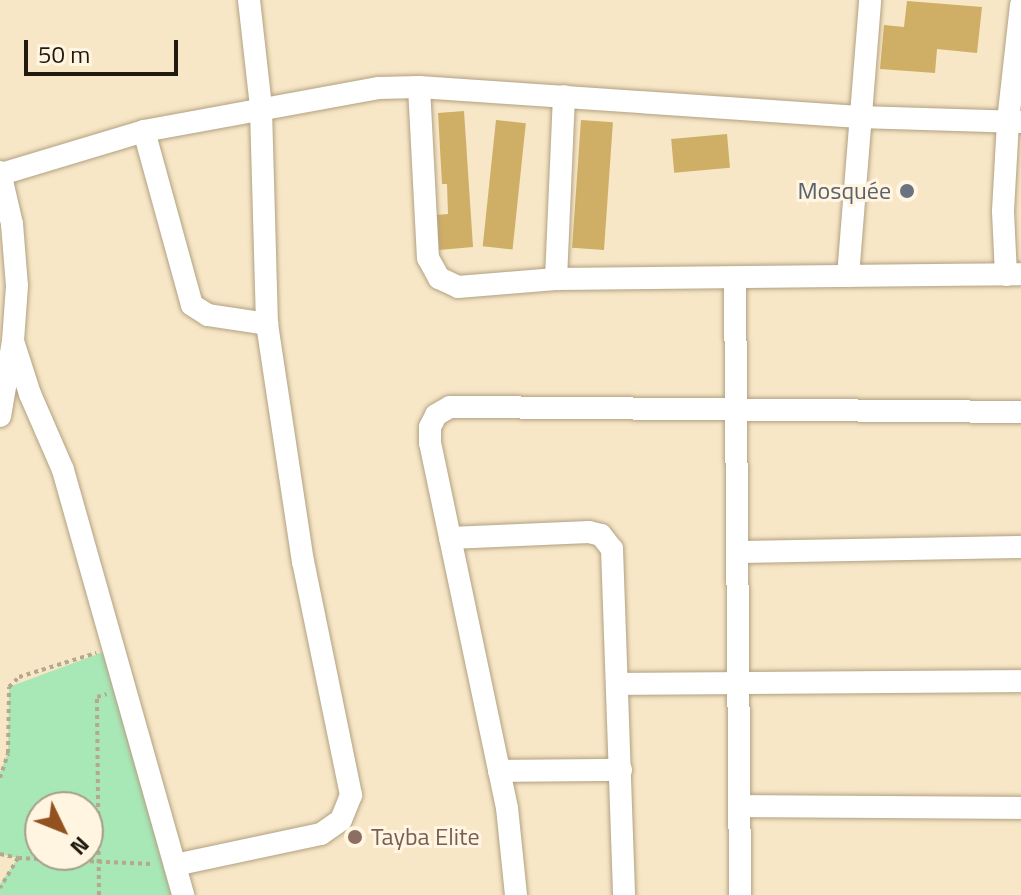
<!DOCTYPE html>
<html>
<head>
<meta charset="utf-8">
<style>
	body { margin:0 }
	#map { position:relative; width:1021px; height:895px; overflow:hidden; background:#f7e7c6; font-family:"Titillium Web",sans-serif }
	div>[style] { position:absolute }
	.green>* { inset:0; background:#a8e7b6 }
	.building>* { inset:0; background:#cfae65; transform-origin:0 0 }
	.path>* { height:4px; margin-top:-2px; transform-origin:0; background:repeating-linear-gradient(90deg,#b5a88d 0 4px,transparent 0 8px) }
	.roads { filter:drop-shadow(0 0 2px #b1a182) drop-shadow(0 0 2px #b1a182) }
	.minor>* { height:22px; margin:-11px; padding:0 11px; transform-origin:11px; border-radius:11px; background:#fff }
	.dots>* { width:22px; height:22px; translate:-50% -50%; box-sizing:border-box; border:4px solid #fff5e1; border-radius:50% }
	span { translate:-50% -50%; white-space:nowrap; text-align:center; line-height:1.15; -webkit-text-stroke:6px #fff5e1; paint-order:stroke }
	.worship-label { font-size:24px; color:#5b616d }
	.right { translate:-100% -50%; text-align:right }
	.education-label { font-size:24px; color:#785e54 }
	.left { translate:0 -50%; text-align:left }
	.north { position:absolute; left:24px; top:791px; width:80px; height:80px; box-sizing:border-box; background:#fff5e1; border:2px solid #a69e8d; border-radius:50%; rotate:133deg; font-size:22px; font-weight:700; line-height:32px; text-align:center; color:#201b0e }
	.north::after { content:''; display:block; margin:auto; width:28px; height:36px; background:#935120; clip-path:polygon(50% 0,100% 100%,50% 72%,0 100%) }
	.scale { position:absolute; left:24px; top:40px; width:154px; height:36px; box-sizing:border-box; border:4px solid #201b0e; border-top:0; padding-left:10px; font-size:24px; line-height:28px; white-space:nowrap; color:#201b0e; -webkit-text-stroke:6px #fff5e1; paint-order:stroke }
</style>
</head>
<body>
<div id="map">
	<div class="green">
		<div style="clip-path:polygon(evenodd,114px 648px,181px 895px,0 895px,0 884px,18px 858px,0 854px,0 773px,8px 752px,9px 687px,114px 648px,40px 807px,88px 807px,88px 855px,40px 855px,40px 807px)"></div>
	</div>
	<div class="building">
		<div style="clip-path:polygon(907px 1px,982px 7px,977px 53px,937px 49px,935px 73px,880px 69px,884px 25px,904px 27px)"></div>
		<div style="clip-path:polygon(464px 111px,473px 247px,439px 250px,437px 215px,448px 214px,447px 184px,442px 184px,438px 113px)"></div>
		<div style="left:496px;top:120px;width:30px;height:127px;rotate:6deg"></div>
		<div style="left:581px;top:120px;width:32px;height:128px;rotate:4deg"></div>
		<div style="left:727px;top:134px;width:34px;height:56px;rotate:85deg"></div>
	</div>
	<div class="path">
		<div style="left:0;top:778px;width:26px;rotate:-72deg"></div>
		<div style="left:8px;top:753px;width:66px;rotate:-89.1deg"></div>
		<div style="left:9px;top:687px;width:14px;rotate:-45deg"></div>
		<div style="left:19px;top:677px;width:81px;rotate:-17.3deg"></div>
		<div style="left:0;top:854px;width:18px;rotate:13deg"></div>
		<div style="left:18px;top:858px;width:35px;rotate:121deg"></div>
		<div style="left:18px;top:858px;width:134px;rotate:2.6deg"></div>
		<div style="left:99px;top:895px;width:198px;rotate:-90.6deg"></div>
		<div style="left:97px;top:697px;width:10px;rotate:-17deg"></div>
	</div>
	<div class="roads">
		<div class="minor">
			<div style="left:419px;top:87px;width:171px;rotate:87deg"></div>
			<div style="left:428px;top:258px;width:23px;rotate:61deg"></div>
			<div style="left:439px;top:278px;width:21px;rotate:25deg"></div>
			<div style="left:458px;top:287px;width:98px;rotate:-4.7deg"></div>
			<div style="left:556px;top:279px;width:465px;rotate:-0.6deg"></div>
			<div style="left:144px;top:131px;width:180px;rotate:74.6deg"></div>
			<div style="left:192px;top:305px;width:19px;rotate:32deg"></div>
			<div style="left:208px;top:315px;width:60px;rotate:8.7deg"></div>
			<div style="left:0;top:172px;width:53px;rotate:77deg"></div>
			<div style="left:12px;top:224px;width:62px;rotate:85.4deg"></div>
			<div style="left:17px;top:286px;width:55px;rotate:94.2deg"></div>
			<div style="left:13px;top:341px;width:76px;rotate:99.8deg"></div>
			<div style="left:1px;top:174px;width:149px;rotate:-16.7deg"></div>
			<div style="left:144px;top:131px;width:239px;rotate:-10.4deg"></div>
			<div style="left:379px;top:88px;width:40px;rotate:-1.4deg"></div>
			<div style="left:419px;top:87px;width:441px;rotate:3.9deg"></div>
			<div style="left:859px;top:117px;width:162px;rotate:1.8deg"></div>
			<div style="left:1006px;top:275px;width:64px;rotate:-92.7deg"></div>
			<div style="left:1003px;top:211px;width:90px;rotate:-86.8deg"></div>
			<div style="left:1008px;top:121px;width:117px;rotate:-83.6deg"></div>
			<div style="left:848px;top:276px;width:277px;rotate:-85.4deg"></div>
			<div style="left:556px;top:279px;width:183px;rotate:-87.5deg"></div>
			<div style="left:735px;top:279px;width:616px;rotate:89.53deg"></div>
			<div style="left:13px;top:341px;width:56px;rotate:72.2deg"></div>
			<div style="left:30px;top:394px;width:83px;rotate:66.5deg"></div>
			<div style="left:63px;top:470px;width:442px;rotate:74.2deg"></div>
			<div style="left:450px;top:538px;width:139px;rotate:-2.5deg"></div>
			<div style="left:589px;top:532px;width:12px;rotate:14deg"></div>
			<div style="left:601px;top:535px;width:18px;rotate:52deg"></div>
			<div style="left:612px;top:549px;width:346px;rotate:88deg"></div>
			<div style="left:738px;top:552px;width:283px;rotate:-1deg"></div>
			<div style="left:619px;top:684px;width:402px;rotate:-0.4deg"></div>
			<div style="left:499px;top:771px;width:122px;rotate:-0.5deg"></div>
			<div style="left:742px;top:806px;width:279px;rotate:0.4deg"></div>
			<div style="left:175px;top:865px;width:149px;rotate:-12deg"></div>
			<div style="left:321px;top:834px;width:24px;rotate:-35deg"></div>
			<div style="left:341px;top:820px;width:27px;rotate:-68deg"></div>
			<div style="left:351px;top:795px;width:238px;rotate:-101.6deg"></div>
			<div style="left:303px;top:562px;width:241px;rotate:-98.6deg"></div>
			<div style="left:267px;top:324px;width:217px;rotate:-91.6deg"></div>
			<div style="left:261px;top:107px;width:108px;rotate:-96.4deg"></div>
			<div style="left:516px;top:895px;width:87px;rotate:-95.9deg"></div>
			<div style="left:507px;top:808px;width:373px;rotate:-101.9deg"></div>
			<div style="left:430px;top:443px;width:16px;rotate:-90deg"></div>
			<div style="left:430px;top:427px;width:13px;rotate:-63deg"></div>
			<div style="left:436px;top:415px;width:16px;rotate:-30deg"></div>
			<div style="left:450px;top:407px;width:13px"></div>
			<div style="left:463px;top:407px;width:558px;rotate:0.51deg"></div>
		</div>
	</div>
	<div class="dots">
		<div style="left:907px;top:191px;background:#6b7280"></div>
		<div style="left:355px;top:837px;background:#8d6e63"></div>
	</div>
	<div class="worship-label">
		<span class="right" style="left:891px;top:191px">Mosquée</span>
	</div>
	<div class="education-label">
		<span class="left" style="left:371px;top:837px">Tayba Elite</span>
	</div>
	<div class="north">N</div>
	<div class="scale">50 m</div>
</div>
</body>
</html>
